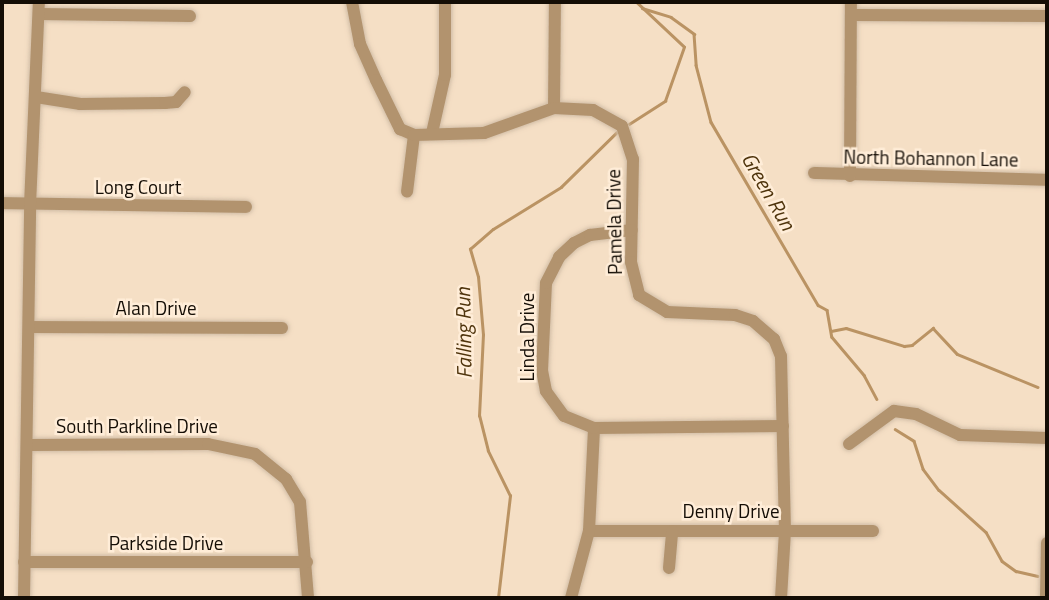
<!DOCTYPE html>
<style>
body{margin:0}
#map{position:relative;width:1049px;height:600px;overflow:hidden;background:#f5dfc5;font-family:"Titillium Web",sans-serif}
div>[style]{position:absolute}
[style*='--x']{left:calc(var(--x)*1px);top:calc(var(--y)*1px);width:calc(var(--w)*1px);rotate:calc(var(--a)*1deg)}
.stream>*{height:2.5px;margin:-1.25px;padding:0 1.25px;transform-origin:1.25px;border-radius:1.25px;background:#ba9363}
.roads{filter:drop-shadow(0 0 2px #d1bda6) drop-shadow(0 0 2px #d1bda6)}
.minor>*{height:12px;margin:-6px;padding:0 6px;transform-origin:6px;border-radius:6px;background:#b2936e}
span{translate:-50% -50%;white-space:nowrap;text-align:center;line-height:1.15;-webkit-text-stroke:5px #ffedd8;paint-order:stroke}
.street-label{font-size:19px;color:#140d05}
.water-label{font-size:21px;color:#4f340c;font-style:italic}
.frame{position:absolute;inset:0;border:4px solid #140d05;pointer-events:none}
</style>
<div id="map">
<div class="stream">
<div style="--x:642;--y:8;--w:30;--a:17"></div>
<div style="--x:671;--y:17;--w:29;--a:36"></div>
<div style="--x:694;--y:34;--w:31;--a:86"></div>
<div style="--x:696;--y:65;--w:59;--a:75.3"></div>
<div style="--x:711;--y:122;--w:212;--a:59.7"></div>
<div style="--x:818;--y:305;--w:10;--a:29"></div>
<div style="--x:827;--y:310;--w:27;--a:80"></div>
<div style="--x:832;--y:337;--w:50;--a:49.9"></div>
<div style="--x:864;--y:375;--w:27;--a:62"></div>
<div style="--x:629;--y:124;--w:43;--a:-32.6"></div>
<div style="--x:665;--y:101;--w:57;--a:-70.6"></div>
<div style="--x:684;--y:47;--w:66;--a:-136.8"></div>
<div style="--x:831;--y:331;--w:15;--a:-11"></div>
<div style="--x:846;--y:328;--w:61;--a:17.2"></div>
<div style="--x:904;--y:346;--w:8;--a:-7"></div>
<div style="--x:912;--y:345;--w:27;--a:-39"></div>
<div style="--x:933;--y:328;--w:35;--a:47"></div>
<div style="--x:957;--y:354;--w:87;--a:22.2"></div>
<div style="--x:895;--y:429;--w:22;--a:32"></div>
<div style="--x:914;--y:441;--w:29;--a:72"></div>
<div style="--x:923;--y:469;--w:26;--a:53"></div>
<div style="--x:939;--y:490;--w:63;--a:41.8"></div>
<div style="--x:986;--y:532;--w:33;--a:61"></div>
<div style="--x:1002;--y:561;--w:17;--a:36"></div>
<div style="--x:1016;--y:571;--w:22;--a:13"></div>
<div style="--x:498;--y:598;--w:103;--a:-83.3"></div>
<div style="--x:510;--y:496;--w:50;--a:-116.1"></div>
<div style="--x:488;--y:451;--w:36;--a:-104"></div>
<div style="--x:479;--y:416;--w:81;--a:-87.2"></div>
<div style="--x:483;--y:335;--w:58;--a:-94.9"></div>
<div style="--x:478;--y:277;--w:29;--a:-106"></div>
<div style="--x:470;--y:249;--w:30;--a:-41"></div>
<div style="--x:493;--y:229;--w:80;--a:-31.7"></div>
<div style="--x:561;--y:187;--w:78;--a:-44.5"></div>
</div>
<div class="roads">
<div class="minor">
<div style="--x:352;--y:2;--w:43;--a:79.2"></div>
<div style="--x:360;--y:44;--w:39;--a:66"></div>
<div style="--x:376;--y:80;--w:55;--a:63.9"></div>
<div style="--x:400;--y:129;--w:15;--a:23"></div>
<div style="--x:414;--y:135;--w:57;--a:97"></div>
<div style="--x:39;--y:14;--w:151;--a:0.8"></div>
<div style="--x:852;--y:15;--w:195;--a:0.3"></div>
<div style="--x:36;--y:97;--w:45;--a:9"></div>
<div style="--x:80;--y:104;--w:85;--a:-0.7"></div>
<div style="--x:165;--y:103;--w:11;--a:-5"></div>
<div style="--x:176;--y:102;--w:13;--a:-48"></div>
<div style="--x:554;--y:108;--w:106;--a:-89.5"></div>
<div style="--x:432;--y:133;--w:59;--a:-77.4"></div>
<div style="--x:445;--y:75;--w:73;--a:-90"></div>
<div style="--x:414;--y:135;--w:70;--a:-1.6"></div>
<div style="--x:484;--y:133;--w:74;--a:-19.7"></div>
<div style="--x:554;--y:108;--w:39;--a:3"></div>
<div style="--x:593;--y:110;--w:33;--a:29"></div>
<div style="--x:622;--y:126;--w:35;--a:72"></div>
<div style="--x:633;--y:159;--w:103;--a:91.1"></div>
<div style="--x:631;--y:262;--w:34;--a:76"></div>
<div style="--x:639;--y:295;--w:33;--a:31"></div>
<div style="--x:667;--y:312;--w:68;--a:2.5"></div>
<div style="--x:735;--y:315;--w:19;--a:18"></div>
<div style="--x:753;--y:321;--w:28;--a:41"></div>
<div style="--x:774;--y:339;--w:18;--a:68"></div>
<div style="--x:781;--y:356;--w:175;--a:88.7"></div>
<div style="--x:785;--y:531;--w:67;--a:93.4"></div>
<div style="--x:814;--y:173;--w:233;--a:1.7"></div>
<div style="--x:850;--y:176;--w:174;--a:-89.7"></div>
<div style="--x:2;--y:203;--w:244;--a:0.9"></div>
<div style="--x:29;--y:327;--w:253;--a:0.2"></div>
<div style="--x:594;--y:428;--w:189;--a:-0.6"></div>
<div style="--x:849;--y:444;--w:56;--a:-36.3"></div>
<div style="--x:894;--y:411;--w:22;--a:8"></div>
<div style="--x:916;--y:414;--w:49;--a:25.5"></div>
<div style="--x:960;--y:435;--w:87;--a:2"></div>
<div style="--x:28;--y:445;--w:180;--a:-0.3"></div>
<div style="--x:208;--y:444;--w:48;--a:12"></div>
<div style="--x:255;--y:454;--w:40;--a:39"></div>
<div style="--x:286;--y:479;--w:27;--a:59"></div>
<div style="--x:300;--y:502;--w:96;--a:85.2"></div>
<div style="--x:589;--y:531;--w:284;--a:0"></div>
<div style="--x:24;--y:562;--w:283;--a:0"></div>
<div style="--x:669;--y:568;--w:37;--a:-85"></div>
<div style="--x:24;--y:598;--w:393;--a:-89.1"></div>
<div style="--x:30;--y:205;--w:203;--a:-87.5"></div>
<div style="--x:571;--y:598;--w:69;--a:-75"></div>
<div style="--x:589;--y:531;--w:103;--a:-87.2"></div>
<div style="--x:594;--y:428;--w:32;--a:-158"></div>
<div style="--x:564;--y:416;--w:31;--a:-126"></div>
<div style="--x:546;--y:391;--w:20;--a:-101"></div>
<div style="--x:542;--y:371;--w:88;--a:-87.4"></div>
<div style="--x:546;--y:283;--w:29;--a:-63"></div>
<div style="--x:559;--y:257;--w:21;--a:-43"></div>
<div style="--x:574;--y:243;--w:18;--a:-27"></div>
<div style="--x:590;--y:235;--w:42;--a:-6.8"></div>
<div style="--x:1046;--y:598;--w:55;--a:-89"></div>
</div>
</div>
<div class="street-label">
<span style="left:931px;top:158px;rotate:1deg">North Bohannon Lane</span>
<span style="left:138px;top:187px">Long Court</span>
<span style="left:614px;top:222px;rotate:-91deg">Pamela Drive</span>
<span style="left:156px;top:308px">Alan Drive</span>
<span style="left:527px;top:337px;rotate:-90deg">Linda Drive</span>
<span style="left:137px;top:426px">South Parkline Drive</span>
<span style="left:731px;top:511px">Denny Drive</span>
<span style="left:166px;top:543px">Parkside Drive</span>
</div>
<div class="water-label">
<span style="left:769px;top:191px;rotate:60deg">Green Run</span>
<span style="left:463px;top:333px;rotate:-91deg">Falling Run</span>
</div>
<div class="frame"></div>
</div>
